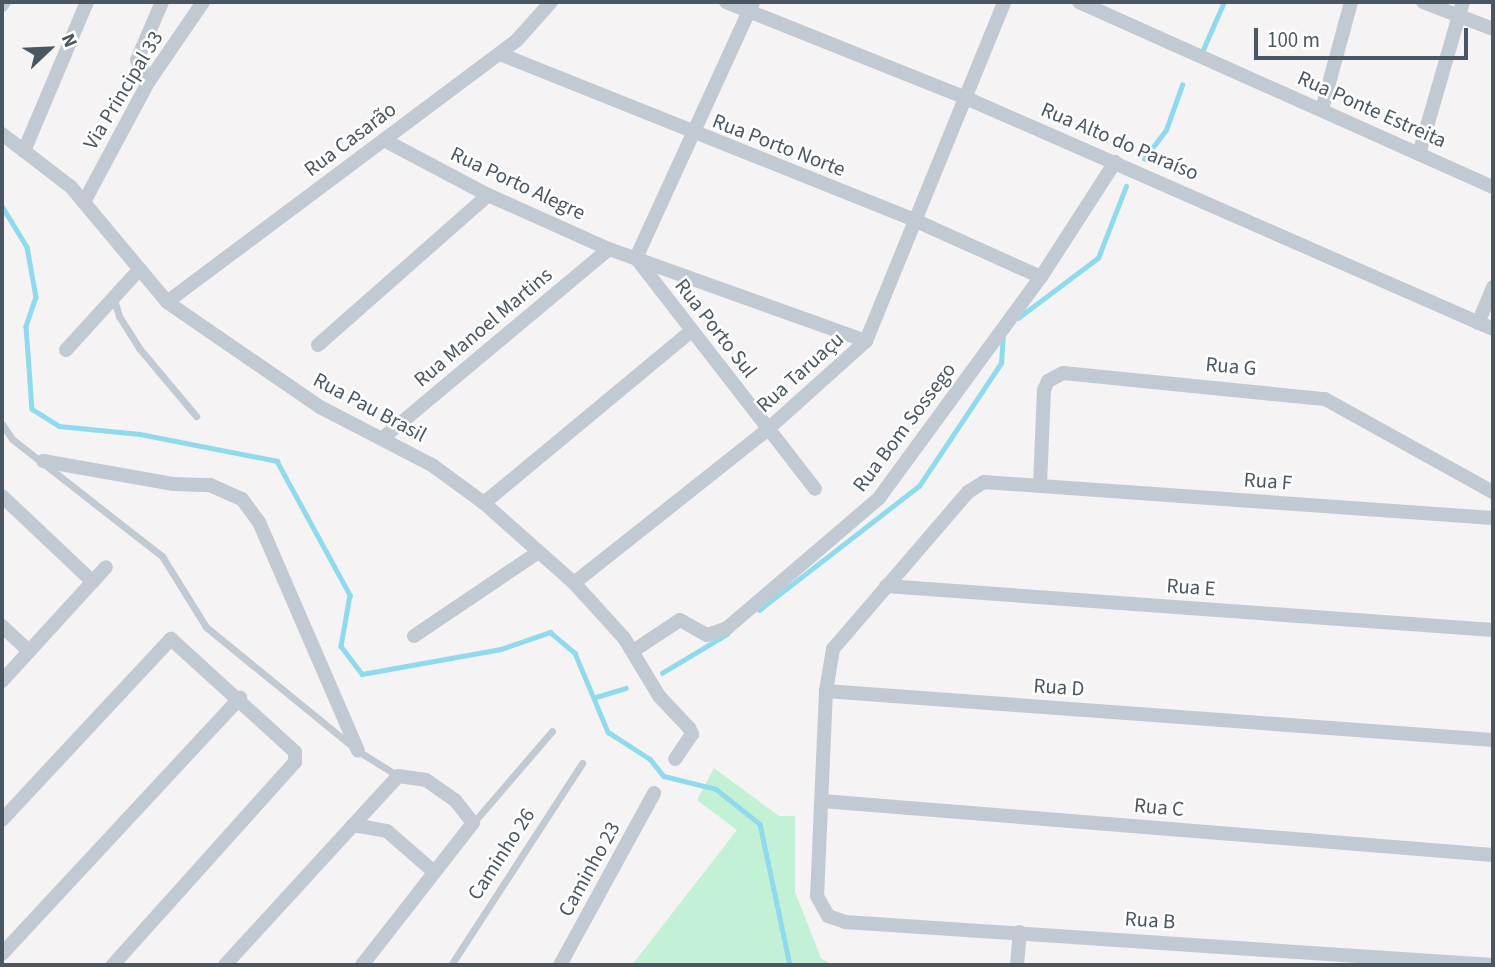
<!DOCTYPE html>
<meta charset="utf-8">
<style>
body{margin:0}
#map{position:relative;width:1495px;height:967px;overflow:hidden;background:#f5f3f3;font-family:"Source Sans 3",sans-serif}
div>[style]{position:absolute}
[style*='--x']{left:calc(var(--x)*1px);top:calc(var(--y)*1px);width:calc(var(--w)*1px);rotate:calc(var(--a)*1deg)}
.green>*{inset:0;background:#c3f1d5}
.stream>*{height:4.5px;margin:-2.25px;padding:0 2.25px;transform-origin:2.25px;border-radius:2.25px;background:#90daee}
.lane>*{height:7px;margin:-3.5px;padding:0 3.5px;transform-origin:3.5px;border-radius:3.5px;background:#c1cad2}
.street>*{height:14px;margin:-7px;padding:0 7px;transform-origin:7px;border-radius:7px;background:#c1cad2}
span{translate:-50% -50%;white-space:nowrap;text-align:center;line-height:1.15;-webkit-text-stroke:5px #fff;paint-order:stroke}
.street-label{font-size:21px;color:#4a5661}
.frame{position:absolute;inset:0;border:4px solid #4a5661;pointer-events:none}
.north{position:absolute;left:14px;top:14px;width:70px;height:70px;-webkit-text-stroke:5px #fff;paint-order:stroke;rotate:67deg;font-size:19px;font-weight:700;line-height:28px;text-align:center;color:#4a5661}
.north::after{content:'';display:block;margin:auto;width:24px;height:32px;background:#4a5661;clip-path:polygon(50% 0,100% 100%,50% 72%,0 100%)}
.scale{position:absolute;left:1254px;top:28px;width:214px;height:32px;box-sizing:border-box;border:4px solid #4a5661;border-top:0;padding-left:9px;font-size:21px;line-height:24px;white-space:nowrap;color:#4a5661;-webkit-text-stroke:5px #fff;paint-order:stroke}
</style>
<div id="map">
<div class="green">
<div style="clip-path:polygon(714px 768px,779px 816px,795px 816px,795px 892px,821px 958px,832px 965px,632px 965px,737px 830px,697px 800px)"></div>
</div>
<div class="stream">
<div style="--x:1202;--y:52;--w:55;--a:-66.3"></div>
<div style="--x:1144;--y:159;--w:36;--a:-53"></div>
<div style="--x:1166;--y:130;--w:48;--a:-70.4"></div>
<div style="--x:2;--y:206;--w:48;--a:58.6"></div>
<div style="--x:27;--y:247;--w:51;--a:79.8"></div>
<div style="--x:36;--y:297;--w:31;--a:109"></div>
<div style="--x:26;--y:326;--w:83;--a:85.9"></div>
<div style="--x:32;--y:409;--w:32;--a:32"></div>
<div style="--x:59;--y:426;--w:81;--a:5.6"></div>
<div style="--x:140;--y:434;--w:140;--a:11.1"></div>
<div style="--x:277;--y:461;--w:153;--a:61.4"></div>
<div style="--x:350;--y:595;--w:52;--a:100"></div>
<div style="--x:341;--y:646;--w:35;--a:53"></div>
<div style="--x:362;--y:674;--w:141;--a:-10.2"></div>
<div style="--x:501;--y:649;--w:52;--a:-19.1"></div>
<div style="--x:550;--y:632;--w:33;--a:40"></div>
<div style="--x:575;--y:653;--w:86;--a:67.3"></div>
<div style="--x:608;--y:732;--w:50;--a:32.7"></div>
<div style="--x:650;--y:759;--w:22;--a:51"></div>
<div style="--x:664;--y:776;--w:54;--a:14"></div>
<div style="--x:716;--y:789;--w:56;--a:38.5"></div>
<div style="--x:760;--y:824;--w:144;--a:78"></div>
<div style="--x:1018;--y:318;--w:100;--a:-36.9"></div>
<div style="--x:1098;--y:258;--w:77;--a:-68.7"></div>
<div style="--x:759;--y:610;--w:202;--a:-37.8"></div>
<div style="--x:919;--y:486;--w:148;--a:-56.3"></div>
<div style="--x:1001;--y:363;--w:26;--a:-86"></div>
<div style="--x:662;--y:673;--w:76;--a:-31"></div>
<div style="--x:596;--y:697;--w:31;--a:-17"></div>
</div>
<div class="lane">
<div style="--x:114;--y:299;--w:18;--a:74"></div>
<div style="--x:119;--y:316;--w:38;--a:58"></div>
<div style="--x:139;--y:348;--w:89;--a:50"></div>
<div style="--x:2;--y:424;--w:18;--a:56"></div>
<div style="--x:12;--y:439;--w:190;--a:38"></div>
<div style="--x:162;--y:556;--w:84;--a:58.2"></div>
<div style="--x:206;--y:627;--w:196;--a:39.2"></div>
<div style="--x:358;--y:751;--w:47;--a:32"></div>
<div style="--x:473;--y:823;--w:121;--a:-49.3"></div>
<div style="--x:451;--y:965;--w:241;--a:-57"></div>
</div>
<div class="street">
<div style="--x:726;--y:2;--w:258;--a:21.8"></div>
<div style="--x:966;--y:98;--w:575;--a:23.67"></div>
<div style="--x:1079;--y:2;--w:453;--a:24.1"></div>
<div style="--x:1423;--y:2;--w:75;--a:21.1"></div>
<div style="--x:2;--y:5;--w:4;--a:-56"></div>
<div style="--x:500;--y:54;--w:446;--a:21.8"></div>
<div style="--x:914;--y:220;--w:139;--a:24.2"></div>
<div style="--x:149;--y:81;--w:24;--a:-120"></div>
<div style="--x:137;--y:60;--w:63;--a:-66.7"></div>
<div style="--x:1322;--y:109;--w:111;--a:-74.8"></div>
<div style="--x:2;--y:134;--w:87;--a:37.5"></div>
<div style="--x:71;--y:187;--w:150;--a:50.1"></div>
<div style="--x:167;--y:302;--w:186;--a:34.5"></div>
<div style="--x:320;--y:407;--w:126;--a:27.4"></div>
<div style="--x:432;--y:465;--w:64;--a:36.2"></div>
<div style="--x:484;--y:503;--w:120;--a:41.6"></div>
<div style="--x:574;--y:583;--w:74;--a:47.7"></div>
<div style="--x:624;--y:638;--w:68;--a:58.9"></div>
<div style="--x:659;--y:696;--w:44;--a:46.8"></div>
<div style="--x:689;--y:728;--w:7;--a:63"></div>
<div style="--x:692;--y:734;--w:30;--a:124"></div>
<div style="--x:384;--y:140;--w:118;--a:27.9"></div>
<div style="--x:488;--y:195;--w:133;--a:24.1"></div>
<div style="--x:609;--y:249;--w:273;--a:19.7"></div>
<div style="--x:24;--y:151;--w:162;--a:-67.1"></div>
<div style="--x:1419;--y:154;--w:158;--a:-73.9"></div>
<div style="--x:84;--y:202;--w:137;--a:-61.8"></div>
<div style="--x:149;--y:81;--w:96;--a:-55.6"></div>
<div style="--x:636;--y:258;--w:292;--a:52.2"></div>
<div style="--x:636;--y:258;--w:281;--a:-65.4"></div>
<div style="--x:167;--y:302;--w:437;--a:-36.8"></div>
<div style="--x:517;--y:40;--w:51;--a:-48.2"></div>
<div style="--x:1478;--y:323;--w:39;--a:-67"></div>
<div style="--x:318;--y:345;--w:227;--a:-41.4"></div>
<div style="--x:66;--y:350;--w:105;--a:-47.7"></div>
<div style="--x:384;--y:437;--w:293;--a:-39.9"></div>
<div style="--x:43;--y:461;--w:133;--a:10"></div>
<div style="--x:174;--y:484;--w:36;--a:2"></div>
<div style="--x:210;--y:485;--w:35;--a:24"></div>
<div style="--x:242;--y:499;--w:29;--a:54"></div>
<div style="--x:259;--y:522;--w:249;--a:66.6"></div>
<div style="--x:1040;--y:485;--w:95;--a:-87.6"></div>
<div style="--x:1044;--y:390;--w:10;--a:-66"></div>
<div style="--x:1048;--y:381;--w:17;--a:-28"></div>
<div style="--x:1063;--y:373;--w:263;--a:5.7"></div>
<div style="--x:1325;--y:399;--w:192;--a:29"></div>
<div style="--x:2;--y:496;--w:125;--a:43.4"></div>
<div style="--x:484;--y:503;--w:268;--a:-39.7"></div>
<div style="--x:574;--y:583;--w:248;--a:-38.4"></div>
<div style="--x:768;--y:429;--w:132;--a:-41.9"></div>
<div style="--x:866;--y:341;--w:366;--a:-67.8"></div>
<div style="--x:886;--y:586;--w:609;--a:4.15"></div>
<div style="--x:2;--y:626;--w:37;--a:43"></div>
<div style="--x:414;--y:636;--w:148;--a:-34"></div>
<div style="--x:633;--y:651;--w:56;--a:-33.4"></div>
<div style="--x:680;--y:620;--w:31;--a:29"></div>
<div style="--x:707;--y:635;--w:21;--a:-19"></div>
<div style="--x:727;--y:628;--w:200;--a:-40.5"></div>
<div style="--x:879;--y:498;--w:274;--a:-53.8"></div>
<div style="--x:1041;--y:277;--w:137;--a:-57.2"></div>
<div style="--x:2;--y:681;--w:154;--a:-47.6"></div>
<div style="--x:826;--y:691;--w:43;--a:-80.5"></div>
<div style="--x:833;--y:649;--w:207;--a:-49.3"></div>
<div style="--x:968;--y:492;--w:19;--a:-32"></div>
<div style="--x:984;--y:482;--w:510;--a:4.05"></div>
<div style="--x:1493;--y:740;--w:669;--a:-175.8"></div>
<div style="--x:826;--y:691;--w:205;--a:92.5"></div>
<div style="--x:817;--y:896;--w:23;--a:61"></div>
<div style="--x:828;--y:916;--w:18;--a:19"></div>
<div style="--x:845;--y:922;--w:649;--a:3.8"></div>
<div style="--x:822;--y:801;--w:673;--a:4.6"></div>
<div style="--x:2;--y:820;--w:248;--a:-47"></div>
<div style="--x:171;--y:639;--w:168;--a:42.3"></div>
<div style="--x:295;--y:752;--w:10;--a:90"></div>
<div style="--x:295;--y:762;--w:273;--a:131.9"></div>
<div style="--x:353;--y:825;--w:35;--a:10"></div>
<div style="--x:387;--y:831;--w:62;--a:41.1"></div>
<div style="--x:2;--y:954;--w:350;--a:-47.1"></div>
<div style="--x:225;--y:965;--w:256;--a:-47.5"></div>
<div style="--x:398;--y:776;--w:28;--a:8"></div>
<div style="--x:426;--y:780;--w:35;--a:35"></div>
<div style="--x:455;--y:800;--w:29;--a:52"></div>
<div style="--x:473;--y:823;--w:180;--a:128"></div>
<div style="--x:560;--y:965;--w:196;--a:-61.3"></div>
<div style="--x:1017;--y:965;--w:33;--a:-85"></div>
</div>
<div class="street-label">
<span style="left:123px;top:90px;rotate:-59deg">Via Principal 33</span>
<span style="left:1372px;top:109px;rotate:24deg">Rua Ponte Estreita</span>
<span style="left:350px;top:139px;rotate:-37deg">Rua Casarão</span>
<span style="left:1120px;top:141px;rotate:23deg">Rua Alto do Paraíso</span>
<span style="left:779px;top:145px;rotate:21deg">Rua Porto Norte</span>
<span style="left:518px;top:183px;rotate:25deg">Rua Porto Alegre</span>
<span style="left:483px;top:327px;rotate:-40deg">Rua Manoel Martins</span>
<span style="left:716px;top:328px;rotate:52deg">Rua Porto Sul</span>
<span style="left:1231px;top:366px;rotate:5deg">Rua G</span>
<span style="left:800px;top:372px;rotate:-42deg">Rua Taruaçu</span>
<span style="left:370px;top:407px;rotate:28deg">Rua Pau Brasil</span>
<span style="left:904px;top:427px;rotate:-53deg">Rua Bom Sossego</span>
<span style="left:1268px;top:481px;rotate:4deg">Rua F</span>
<span style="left:1191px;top:587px;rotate:4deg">Rua E</span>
<span style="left:1059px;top:687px;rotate:4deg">Rua D</span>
<span style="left:1159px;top:807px;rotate:5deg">Rua C</span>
<span style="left:501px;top:854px;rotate:-57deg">Caminho 26</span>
<span style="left:589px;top:869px;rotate:-61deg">Caminho 23</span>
<span style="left:1150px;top:920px;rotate:4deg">Rua B</span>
</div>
<div class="frame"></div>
<div class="north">N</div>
<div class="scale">100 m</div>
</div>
